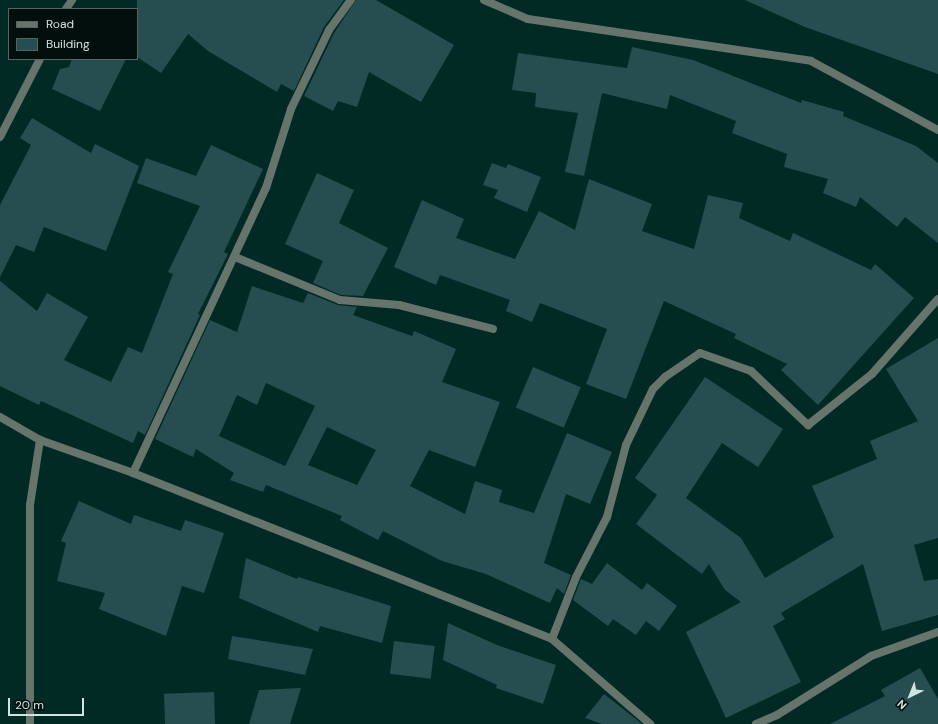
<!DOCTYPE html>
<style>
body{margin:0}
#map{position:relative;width:938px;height:724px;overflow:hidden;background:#022a25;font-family:"DM Sans",sans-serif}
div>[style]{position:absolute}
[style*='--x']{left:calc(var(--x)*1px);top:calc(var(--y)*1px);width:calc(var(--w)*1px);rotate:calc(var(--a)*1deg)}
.building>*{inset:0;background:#264d50;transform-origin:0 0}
.minor>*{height:8px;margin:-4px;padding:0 4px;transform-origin:4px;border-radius:4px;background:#66746c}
span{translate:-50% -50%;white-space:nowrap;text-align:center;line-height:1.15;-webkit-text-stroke:3.5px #020f0d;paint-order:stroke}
.legend{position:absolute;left:8px;top:8px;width:130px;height:52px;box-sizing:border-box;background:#020f0d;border:1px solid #546461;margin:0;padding:5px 7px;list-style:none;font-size:12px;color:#d0e4e0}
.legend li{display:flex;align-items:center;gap:8px;height:20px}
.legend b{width:20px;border:1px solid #546461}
.north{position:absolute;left:890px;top:676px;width:40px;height:40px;-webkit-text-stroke:3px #020f0d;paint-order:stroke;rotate:223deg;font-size:11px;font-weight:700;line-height:16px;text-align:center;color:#d0e4e0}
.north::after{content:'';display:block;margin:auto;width:14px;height:18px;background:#d0e4e0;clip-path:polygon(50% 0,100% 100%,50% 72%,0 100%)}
.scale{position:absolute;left:8px;top:698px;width:76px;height:18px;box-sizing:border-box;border:2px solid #d0e4e0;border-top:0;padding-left:5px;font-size:12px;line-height:14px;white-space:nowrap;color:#d0e4e0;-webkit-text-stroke:3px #020f0d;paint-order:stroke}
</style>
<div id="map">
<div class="building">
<div style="clip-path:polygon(137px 0,344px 0,324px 27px,294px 91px,281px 84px,277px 92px,208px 51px,188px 34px,161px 73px,137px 57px)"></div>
<div style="clip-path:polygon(356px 0,376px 0,454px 45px,421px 102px,369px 72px,357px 107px,338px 101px,333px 111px,304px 96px,334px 33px)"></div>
<div style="clip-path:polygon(745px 0,938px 0,938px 74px,805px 27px)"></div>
<div style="clip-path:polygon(632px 47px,693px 60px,801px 103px,802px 100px,844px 112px,843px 116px,916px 146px,938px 163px,938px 243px,905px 217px,897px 227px,860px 197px,856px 207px,823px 193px,828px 179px,784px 167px,787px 154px,732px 133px,736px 121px,670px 95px,667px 109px,602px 93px,584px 176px,565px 172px,578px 113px,535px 107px,536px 93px,512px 90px,518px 53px,627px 68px)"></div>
<div style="clip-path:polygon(72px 59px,126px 59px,100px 111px,52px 89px,60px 69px,69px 67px)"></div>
<div style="clip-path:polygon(32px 118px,91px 153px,95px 144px,139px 166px,106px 251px,44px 227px,34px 252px,16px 245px,0 277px,0 205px,31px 145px,20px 138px)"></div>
<div style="clip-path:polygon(211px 145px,263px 169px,224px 252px,228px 254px,198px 314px,200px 315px,145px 435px,138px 431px,133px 443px,41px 401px,39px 405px,0 386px,0 281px,37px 311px,47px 293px,88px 317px,64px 360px,111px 382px,128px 347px,142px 353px,173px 274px,168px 272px,200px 206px,137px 183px,146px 158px,196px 176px)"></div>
<div style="clip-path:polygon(492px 163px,506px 168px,508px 164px,541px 177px,527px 212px,494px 198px,498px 190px,483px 185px)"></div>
<div style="clip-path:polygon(317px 173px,354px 190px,339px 223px,388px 248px,363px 296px,341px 295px,313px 283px,323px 261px,285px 244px)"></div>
<div style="clip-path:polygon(589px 179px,652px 204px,642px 231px,694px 249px,708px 195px,743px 203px,739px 218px,790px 241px,793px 233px,871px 270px,875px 264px,914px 298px,818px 405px,781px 370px,787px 364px,734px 338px,736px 334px,664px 301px,626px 399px,586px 384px,607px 329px,540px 303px,532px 322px,506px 311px,510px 300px,440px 275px,436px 285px,394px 267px,422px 200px,464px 219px,456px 238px,515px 259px,539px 211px,575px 230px)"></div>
<div style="clip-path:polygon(evenodd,252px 286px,303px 303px,308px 293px,338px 305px,357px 307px,353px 315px,412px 336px,414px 331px,456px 349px,442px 382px,500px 402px,475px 467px,429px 450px,410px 486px,465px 514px,475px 481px,502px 490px,499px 502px,534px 513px,567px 433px,612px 452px,590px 504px,566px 494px,544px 563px,571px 575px,564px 594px,557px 588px,550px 603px,486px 574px,442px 561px,383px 531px,378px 540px,340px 520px,342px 516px,266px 485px,263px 492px,230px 480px,234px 473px,196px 449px,193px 457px,155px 439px,210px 320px,237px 332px,252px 286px,266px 383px,315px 406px,285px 466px,219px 436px,237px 395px,257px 405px,266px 383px,252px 286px,327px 427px,376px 450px,357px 485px,308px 465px,327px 427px)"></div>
<div style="clip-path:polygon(938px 338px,938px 538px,914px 545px,924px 581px,938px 579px,938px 615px,882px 631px,863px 564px,781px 613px,785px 619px,773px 626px,801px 682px,726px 718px,686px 632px,741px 602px,725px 590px,709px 564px,702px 574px,636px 524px,657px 495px,635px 478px,705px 377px,783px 429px,758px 467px,722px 443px,686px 498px,741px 538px,765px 578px,834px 537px,812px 486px,877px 459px,870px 441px,918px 421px,886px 369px)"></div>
<div style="left:533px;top:367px;width:52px;height:44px;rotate:23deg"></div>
<div style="clip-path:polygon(79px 501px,131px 524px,134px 515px,181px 531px,185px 520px,224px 533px,204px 593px,182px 586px,166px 636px,99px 609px,105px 593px,57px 581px,66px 543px,61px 541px)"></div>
<div style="clip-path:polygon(246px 558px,297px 579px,298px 577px,391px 606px,382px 643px,320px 626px,318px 632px,239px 598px)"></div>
<div style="clip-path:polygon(607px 563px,642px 590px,647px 583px,677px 606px,659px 631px,646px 621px,636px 635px,613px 619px,608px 626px,573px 600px,581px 579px,592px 584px)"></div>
<div style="clip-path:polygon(448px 623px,497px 645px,556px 665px,543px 704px,496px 688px,497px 685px,443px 660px)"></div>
<div style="clip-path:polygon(232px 636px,313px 649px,305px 675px,228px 659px)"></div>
<div style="left:394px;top:641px;width:41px;height:33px;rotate:7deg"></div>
<div style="clip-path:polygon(920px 668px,938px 699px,938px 724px,830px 724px,885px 696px,881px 690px)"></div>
<div style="clip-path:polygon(301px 688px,290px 724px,249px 724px,259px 690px)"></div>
<div style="left:214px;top:692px;width:32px;height:50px;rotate:88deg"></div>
<div style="clip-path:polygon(604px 694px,636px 719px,642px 724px,602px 724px,585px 718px)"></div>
</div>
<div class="minor">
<div style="--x:484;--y:0;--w:48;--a:23.4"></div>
<div style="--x:528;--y:19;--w:286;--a:8.4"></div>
<div style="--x:811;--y:61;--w:145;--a:28.5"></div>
<div style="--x:66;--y:9;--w:11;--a:-56"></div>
<div style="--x:0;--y:137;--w:88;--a:-62.9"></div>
<div style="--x:235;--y:257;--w:113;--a:22.3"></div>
<div style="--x:340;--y:300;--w:59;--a:4.8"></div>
<div style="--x:399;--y:305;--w:97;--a:14.3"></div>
<div style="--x:0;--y:417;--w:46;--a:29.9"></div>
<div style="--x:40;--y:440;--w:99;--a:19.5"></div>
<div style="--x:133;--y:473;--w:451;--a:21.6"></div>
<div style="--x:552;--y:639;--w:130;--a:40.9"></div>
<div style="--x:133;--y:473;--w:315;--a:-65"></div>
<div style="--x:266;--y:188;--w:83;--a:-72.4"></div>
<div style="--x:291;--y:109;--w:88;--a:-64.3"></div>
<div style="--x:329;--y:30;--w:37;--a:-54"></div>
<div style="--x:552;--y:639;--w:66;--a:-68.8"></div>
<div style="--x:576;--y:577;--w:68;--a:-62.7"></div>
<div style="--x:607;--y:517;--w:74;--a:-75.2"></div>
<div style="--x:626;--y:445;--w:62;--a:-64.3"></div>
<div style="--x:653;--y:389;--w:17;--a:-45"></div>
<div style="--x:665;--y:377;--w:42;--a:-34.4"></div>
<div style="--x:700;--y:353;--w:54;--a:19.4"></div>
<div style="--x:751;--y:371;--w:79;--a:43.5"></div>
<div style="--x:808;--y:425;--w:82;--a:-38.6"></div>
<div style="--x:872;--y:374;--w:100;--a:-48.7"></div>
<div style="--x:30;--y:724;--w:219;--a:-90"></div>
<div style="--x:30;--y:505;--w:66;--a:-81.3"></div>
<div style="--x:756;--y:724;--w:23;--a:-23"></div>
<div style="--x:777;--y:715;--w:111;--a:-32.1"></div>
<div style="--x:871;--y:656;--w:71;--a:-19.7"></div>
</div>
<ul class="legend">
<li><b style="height:5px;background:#66746c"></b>Road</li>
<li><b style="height:11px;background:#264d50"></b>Building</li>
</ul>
<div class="north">N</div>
<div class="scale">20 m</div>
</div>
